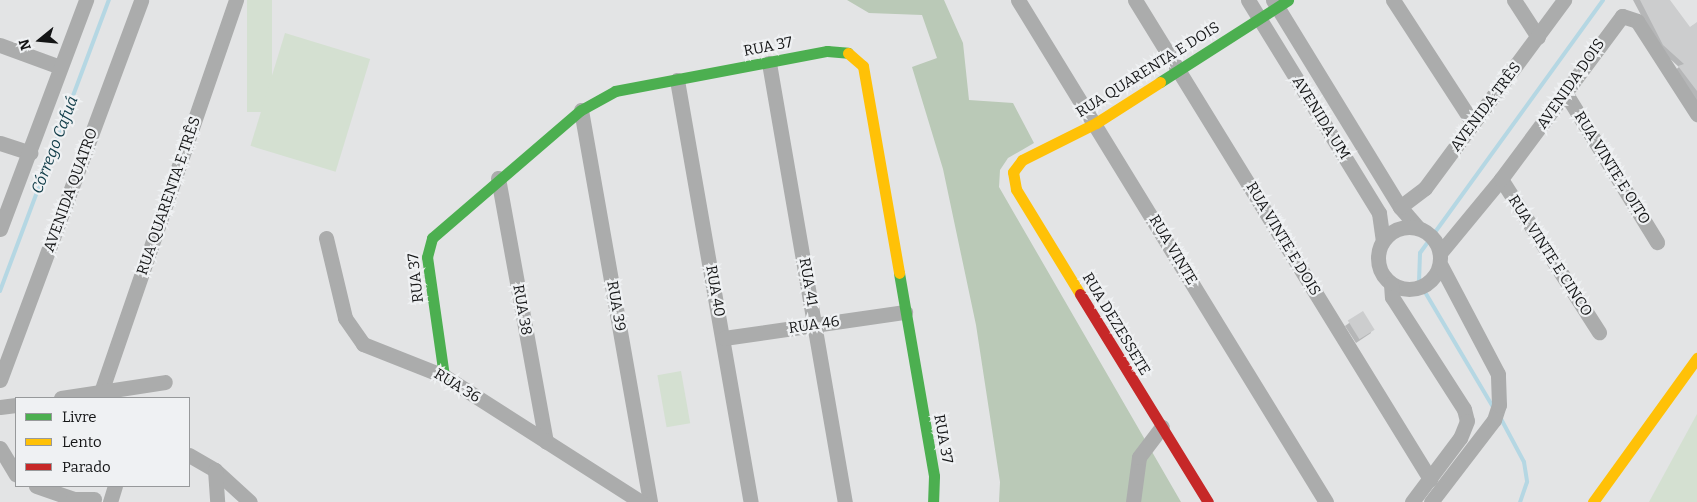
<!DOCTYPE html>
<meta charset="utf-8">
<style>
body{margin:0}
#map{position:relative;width:1697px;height:502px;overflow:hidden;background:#e3e4e5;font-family:Bitter,serif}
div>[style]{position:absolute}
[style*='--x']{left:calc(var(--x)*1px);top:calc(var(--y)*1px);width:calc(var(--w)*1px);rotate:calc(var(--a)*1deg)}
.green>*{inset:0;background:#d4e0d1;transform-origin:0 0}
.forest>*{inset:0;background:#bac9b7}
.shadow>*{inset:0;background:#0003}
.stream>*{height:4px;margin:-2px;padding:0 2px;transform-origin:2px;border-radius:2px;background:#b5d7e3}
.building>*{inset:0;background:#cccdce;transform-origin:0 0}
.street>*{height:15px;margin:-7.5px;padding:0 7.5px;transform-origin:7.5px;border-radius:7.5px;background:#abacac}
.street>.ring{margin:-7.5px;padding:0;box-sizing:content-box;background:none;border:15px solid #abacac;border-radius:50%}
.fast>*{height:11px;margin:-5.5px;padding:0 5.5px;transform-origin:5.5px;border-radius:5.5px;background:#4caf50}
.slow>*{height:11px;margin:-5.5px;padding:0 5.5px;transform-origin:5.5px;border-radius:5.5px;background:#ffc107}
.jam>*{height:11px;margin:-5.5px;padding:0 5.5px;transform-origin:5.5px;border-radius:5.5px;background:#c62828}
span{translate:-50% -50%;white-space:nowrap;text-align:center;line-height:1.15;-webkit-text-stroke:4.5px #eff1f3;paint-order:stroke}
.street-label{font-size:15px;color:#141516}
.water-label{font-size:16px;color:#0d3a46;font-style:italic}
.legend{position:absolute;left:15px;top:397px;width:175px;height:90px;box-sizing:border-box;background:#eff1f3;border:1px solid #97999b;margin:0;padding:6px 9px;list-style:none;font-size:15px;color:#141516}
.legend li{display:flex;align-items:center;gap:10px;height:25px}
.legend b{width:25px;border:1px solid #97999b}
.north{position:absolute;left:15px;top:15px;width:50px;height:50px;-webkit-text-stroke:4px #eff1f3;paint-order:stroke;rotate:253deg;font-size:14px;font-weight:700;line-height:20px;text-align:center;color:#141516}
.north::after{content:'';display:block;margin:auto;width:18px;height:22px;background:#141516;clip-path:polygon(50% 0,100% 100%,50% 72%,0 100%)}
</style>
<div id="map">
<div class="green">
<div style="left:247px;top:0;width:25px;height:112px"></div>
<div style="left:285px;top:33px;width:89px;height:118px;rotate:17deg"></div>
<div style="left:681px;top:371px;width:53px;height:24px;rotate:80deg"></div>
<div style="clip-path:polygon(1697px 414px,1697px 502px,1649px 502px)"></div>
</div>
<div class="forest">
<div style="clip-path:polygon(847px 0,944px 0,963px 43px,969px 100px,1013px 103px,1034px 143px,1008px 158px,1000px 170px,999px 187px,1181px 502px,999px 502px,1000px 482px,976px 325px,943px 169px,912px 67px,937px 58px,922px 15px,869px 13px)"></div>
</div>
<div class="shadow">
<div style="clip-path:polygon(1633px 0,1668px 0,1689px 28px,1697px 23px,1697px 105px,1674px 71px,1679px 67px,1659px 49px)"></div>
<div style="clip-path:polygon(1363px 313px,1371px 333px,1356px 343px,1345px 326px)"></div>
</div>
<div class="stream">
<div style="--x:0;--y:291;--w:311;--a:-69.5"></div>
<div style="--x:1493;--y:407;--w:145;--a:-120.6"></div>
<div style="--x:1419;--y:282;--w:29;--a:-88"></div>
<div style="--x:1420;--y:253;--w:312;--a:-54.1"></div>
<div style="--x:1500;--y:417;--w:51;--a:61.9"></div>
<div style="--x:1524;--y:462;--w:20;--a:81"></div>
<div style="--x:1527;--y:482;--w:21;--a:109"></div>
</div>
<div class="building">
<div style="clip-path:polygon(1640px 0,1670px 0,1690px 27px,1697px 22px,1697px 91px,1678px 66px,1684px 64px,1663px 45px)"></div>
<div style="left:1363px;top:311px;width:22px;height:18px;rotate:58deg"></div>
</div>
<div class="street">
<div style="--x:1018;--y:0;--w:589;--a:58.47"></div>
<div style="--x:1135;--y:0;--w:563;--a:58.37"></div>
<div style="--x:1248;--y:0;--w:250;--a:58.4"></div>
<div style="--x:1379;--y:213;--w:27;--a:82"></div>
<div style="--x:1273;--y:0;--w:243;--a:58.5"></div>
<div style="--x:1400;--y:207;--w:28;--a:49"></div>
<div style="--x:1393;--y:0;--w:147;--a:57"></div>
<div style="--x:1514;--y:0;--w:44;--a:57"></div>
<div style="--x:0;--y:45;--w:64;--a:20.1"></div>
<div style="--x:769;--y:63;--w:446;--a:80.2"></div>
<div style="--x:677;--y:80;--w:428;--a:80.1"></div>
<div style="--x:1566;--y:94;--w:174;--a:58.4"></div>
<div style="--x:581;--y:110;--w:398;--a:80"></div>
<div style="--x:0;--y:143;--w:32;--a:18"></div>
<div style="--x:498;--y:178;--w:268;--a:79.7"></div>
<div style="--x:1501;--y:179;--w:182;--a:57.4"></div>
<div style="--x:1400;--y:207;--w:31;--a:-37"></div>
<div style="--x:1425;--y:188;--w:234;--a:-53.5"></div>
<div class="ring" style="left:1378px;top:227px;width:47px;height:47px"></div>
<div style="--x:0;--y:229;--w:245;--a:-69.4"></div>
<div style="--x:326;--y:238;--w:82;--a:76.6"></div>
<div style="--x:345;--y:318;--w:32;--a:55"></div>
<div style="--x:363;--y:344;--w:87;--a:21.6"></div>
<div style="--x:444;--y:376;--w:234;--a:32.6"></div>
<div style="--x:1440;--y:253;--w:96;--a:-50.5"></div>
<div style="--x:1501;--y:179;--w:203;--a:-53.4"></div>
<div style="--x:1622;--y:16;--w:16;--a:18"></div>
<div style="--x:1637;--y:21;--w:111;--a:57.2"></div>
<div style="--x:1391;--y:284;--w:13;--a:86"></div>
<div style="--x:1392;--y:297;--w:133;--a:57.3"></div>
<div style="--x:1464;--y:409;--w:12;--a:76"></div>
<div style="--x:1467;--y:421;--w:18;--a:112"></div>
<div style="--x:1460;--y:438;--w:80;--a:126.9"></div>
<div style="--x:724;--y:338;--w:183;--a:-8.2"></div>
<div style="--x:0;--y:380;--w:405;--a:-69.6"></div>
<div style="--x:101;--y:392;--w:415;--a:-71"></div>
<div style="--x:61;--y:398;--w:105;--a:-8.7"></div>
<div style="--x:0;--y:407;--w:16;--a:-7"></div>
<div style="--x:0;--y:448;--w:31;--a:59"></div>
<div style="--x:189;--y:455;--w:30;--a:30"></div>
<div style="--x:215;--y:470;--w:47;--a:42.4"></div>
<div style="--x:215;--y:470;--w:32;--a:86"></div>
<div style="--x:36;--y:486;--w:39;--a:19"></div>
<div style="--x:73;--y:499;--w:21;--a:0"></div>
<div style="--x:110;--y:502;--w:17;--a:-73"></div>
<div style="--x:1133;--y:502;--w:45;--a:-82.4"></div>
<div style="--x:1139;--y:457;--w:38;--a:-53"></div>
<div style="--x:1431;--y:502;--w:103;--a:-52.5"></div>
<div style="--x:1494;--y:420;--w:16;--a:-72"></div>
<div style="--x:1499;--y:405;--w:31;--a:-92"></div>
<div style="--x:1498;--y:374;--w:122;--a:-117.8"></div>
</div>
<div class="fast">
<div style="--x:1160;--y:82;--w:152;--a:-32.6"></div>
<div style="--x:899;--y:273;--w:206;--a:80.2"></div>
<div style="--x:934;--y:476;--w:26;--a:92"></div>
<div style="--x:444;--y:376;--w:120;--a:-98.1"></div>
<div style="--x:427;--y:257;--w:20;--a:-75"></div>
<div style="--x:432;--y:238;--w:196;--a:-40.7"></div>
<div style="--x:581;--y:110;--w:39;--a:-29"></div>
<div style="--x:615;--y:91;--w:216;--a:-10.7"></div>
<div style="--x:827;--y:51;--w:21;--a:5"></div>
</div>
<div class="slow">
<div style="--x:848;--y:53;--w:20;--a:41"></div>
<div style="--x:863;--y:66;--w:210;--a:80.1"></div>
<div style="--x:1080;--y:294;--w:123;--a:-121.4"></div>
<div style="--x:1016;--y:189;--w:17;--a:-100"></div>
<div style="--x:1013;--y:172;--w:15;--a:-53"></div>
<div style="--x:1022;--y:160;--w:83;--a:-26.6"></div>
<div style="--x:1096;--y:123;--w:76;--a:-32.6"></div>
<div style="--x:1593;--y:502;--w:178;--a:-54.2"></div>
</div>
<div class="jam">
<div style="--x:1080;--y:294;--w:244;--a:58.4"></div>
</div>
<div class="street-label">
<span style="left:768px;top:47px;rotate:-11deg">RUA 37</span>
<span style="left:1148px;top:70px;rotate:-32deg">RUA QUARENTA E DOIS</span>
<span style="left:1571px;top:84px;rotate:-55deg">AVENIDA DOIS</span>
<span style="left:1486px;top:107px;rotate:-53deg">AVENIDA TRÊS</span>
<span style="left:1321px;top:118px;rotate:58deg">AVENIDA UM</span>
<span style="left:1612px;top:168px;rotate:58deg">RUA VINTE E OITO</span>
<span style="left:71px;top:190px;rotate:-70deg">AVENIDA QUATRO</span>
<span style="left:169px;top:196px;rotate:-71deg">RUA QUARENTA E TRÊS</span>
<span style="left:1283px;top:239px;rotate:59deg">RUA VINTE E DOIS</span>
<span style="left:1173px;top:250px;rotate:59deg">RUA VINTE</span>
<span style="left:1550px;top:256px;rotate:57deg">RUA VINTE E CINCO</span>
<span style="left:416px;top:278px;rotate:-96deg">RUA 37</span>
<span style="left:808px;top:282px;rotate:80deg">RUA 41</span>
<span style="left:715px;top:291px;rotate:80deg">RUA 40</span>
<span style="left:616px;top:306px;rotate:80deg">RUA 39</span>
<span style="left:522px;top:310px;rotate:80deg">RUA 38</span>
<span style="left:1116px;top:324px;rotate:59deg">RUA DEZESSETE</span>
<span style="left:814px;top:325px;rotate:-8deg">RUA 46</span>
<span style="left:457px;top:386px;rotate:31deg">RUA 36</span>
<span style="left:943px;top:439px;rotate:80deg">RUA 37</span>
</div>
<div class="water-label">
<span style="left:55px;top:145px;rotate:-69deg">Córrego Cafuá</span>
</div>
<ul class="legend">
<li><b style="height:6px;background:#4caf50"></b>Livre</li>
<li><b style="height:6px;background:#ffc107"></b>Lento</li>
<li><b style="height:6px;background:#c62828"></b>Parado</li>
</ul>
<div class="north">N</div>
</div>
